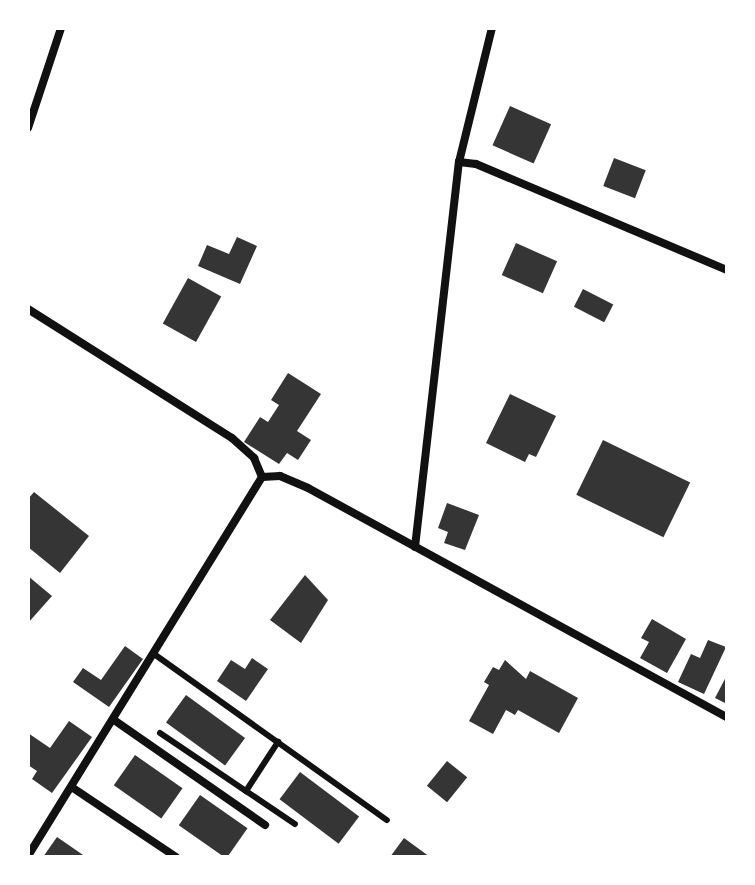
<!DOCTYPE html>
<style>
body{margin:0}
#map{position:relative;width:755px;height:885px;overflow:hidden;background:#fff;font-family:"Space Grotesk",sans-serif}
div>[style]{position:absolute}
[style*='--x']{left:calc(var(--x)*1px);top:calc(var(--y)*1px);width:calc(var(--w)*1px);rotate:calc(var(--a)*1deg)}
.building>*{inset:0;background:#353535;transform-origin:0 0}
.service>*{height:6px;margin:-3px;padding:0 3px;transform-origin:3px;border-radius:3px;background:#111}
.minor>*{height:8px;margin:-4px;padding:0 4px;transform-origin:4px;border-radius:4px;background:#111}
span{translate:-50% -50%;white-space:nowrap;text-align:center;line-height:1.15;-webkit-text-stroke:8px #fff;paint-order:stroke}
.frame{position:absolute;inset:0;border:30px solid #fff;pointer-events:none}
</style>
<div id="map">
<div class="building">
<div style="left:510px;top:106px;width:45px;height:43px;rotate:24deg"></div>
<div style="left:614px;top:158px;width:34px;height:30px;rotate:21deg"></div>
<div style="clip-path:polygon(237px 237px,257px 246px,240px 284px,198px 266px,207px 245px,229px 254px)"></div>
<div style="left:516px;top:243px;width:45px;height:35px;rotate:24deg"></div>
<div style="left:188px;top:278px;width:38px;height:52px;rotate:29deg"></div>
<div style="left:583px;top:289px;width:34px;height:20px;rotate:27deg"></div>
<div style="clip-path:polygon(288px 373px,321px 394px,297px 431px,311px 440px,298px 460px,287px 453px,279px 464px,244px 442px,260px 417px,268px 422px,279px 405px,271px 400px)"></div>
<div style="clip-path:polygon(510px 394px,556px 416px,536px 457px,529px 454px,525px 462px,486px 443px)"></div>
<div style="left:603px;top:440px;width:97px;height:61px;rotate:26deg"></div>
<div style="clip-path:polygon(34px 492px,89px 536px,60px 573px,28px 547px,28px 499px)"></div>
<div style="clip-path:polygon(447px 503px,479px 515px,465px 550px,444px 543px,448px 532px,438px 528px)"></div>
<div style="clip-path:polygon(305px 575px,328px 600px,301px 643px,270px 620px)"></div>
<div style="clip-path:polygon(28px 576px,52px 596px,28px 623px)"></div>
<div style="clip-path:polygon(652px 619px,686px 639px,667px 673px,640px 658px,649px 642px,641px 638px)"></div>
<div style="clip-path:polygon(708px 640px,726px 647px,704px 694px,678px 682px,691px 654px,700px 658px)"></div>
<div style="clip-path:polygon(125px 646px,143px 659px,109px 707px,73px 682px,83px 668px,101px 680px)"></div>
<div style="clip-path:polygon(252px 658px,268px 669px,246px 701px,217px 681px,231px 660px,245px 669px)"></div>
<div style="clip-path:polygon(505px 660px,526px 679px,530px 671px,578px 698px,559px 733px,518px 710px,515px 715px,506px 710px,493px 734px,469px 721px,489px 685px,484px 682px,493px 667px,499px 670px)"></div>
<div style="clip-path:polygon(727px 675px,727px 704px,715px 698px)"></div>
<div style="left:186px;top:695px;width:73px;height:34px;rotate:36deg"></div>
<div style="clip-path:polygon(69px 721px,92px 737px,52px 793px,32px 779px,37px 771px,28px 765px,28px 733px,50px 748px)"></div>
<div style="left:135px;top:755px;width:58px;height:37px;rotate:35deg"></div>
<div style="left:447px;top:761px;width:26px;height:32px;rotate:39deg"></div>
<div style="left:300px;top:772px;width:74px;height:34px;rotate:37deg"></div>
<div style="left:200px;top:795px;width:58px;height:37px;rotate:35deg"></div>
<div style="clip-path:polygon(57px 837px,86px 857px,43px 857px)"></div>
<div style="clip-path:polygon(404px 838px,430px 857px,390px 857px)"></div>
</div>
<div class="service">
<div style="--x:154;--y:654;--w:286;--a:35.5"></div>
<div style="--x:160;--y:733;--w:104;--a:34"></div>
<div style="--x:246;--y:791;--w:59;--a:-56.9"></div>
<div style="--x:246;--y:791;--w:59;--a:34"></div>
</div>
<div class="minor">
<div style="--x:28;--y:128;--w:105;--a:-71.7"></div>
<div style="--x:459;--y:162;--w:17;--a:7"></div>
<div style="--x:476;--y:164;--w:272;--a:22.9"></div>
<div style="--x:28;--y:309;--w:241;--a:32.3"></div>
<div style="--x:232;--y:438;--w:30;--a:42"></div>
<div style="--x:254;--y:458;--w:21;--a:67"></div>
<div style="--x:262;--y:477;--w:445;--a:121.7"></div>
<div style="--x:262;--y:477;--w:18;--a:-3"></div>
<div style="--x:280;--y:476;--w:30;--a:23"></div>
<div style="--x:308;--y:488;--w:477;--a:28.7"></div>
<div style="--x:415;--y:547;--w:388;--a:-83.5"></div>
<div style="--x:459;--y:162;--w:138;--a:-76.2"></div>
<div style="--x:114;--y:720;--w:184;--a:34.8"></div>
<div style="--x:73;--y:788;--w:124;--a:33.8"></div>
</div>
<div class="frame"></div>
</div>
